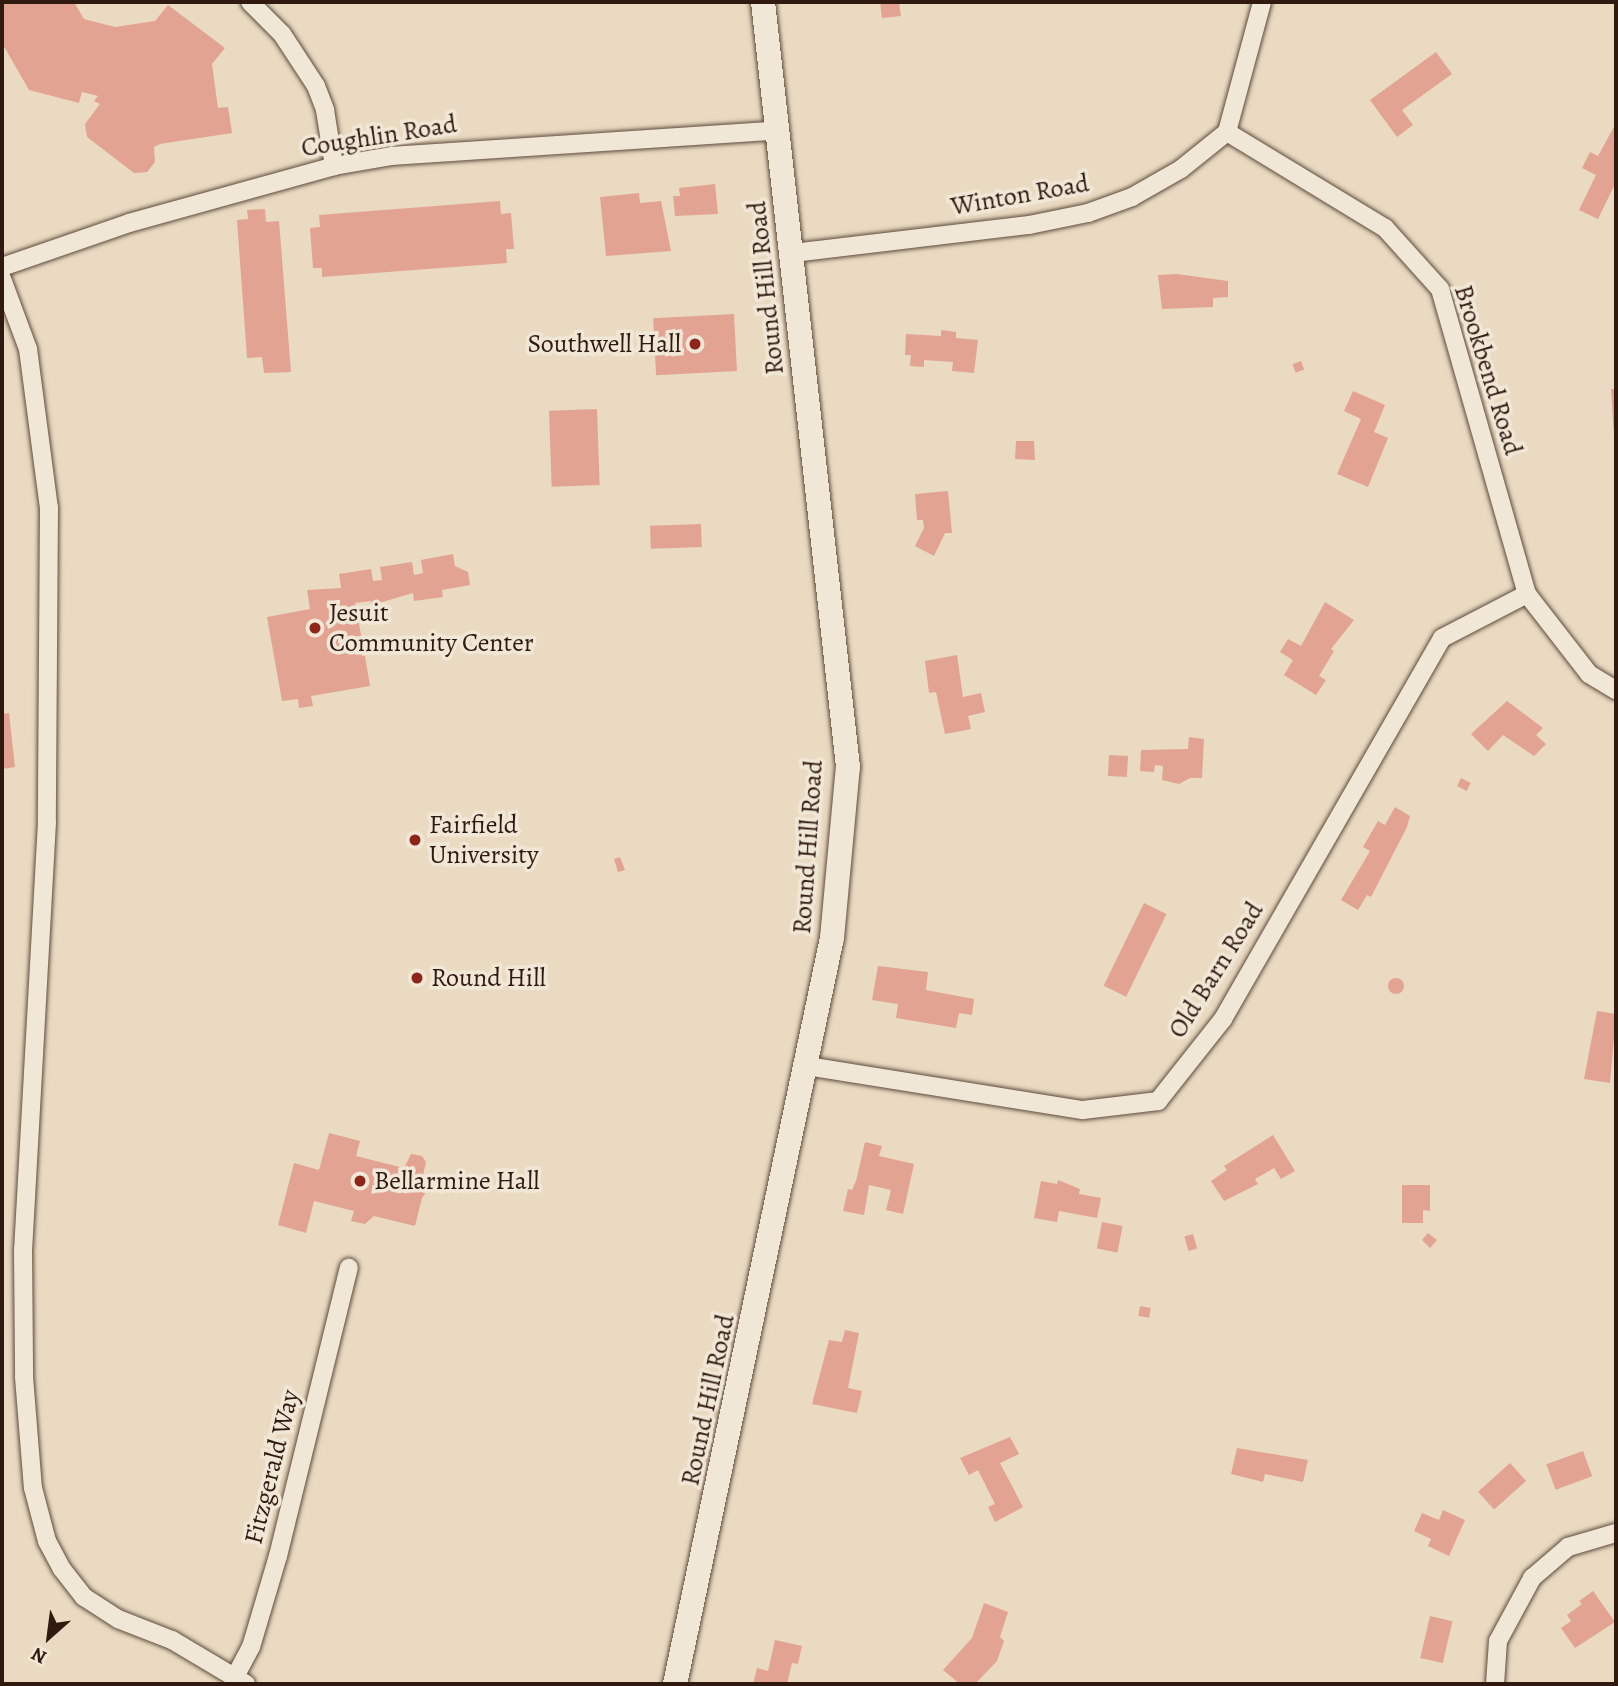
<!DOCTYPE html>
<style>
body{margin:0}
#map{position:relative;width:1618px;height:1686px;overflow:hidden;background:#e9dac1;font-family:Alegreya,serif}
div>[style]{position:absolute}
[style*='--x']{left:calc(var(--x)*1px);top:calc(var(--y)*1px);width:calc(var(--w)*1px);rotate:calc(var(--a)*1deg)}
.building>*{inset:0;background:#e3a393;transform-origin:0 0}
.round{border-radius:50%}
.roads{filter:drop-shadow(0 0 2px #5e4a3c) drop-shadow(0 0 2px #5e4a3c)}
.street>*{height:18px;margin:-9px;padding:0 9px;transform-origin:9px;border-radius:9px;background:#f1e7d7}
.secondary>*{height:24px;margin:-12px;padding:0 12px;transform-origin:12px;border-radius:12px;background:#f1e7d7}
.dots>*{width:19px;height:19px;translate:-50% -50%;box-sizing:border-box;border:4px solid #f1e7d7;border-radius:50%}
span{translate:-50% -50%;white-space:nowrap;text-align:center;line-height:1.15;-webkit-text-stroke:7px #f1e7d7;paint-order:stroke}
.street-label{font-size:26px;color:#301a10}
.poi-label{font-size:26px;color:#301a10}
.right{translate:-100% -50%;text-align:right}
.left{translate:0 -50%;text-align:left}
.frame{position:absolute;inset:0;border:4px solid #301a10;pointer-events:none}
.north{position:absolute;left:14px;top:1602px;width:70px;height:70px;-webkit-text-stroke:5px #f1e7d7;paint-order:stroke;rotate:208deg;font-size:19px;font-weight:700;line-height:28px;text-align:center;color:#301a10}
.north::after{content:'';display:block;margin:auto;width:24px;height:32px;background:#301a10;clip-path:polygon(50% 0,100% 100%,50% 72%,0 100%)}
</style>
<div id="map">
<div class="building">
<div style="clip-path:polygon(2px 2px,74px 2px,84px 19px,115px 27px,155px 21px,168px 5px,225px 48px,212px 64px,218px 108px,228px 107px,232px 133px,160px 144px,154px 147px,155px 162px,147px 172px,134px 173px,87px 137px,85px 124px,100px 104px,94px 101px,98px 96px,82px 92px,79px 103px,29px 90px,2px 43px)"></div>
<div style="clip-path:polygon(880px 2px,899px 2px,901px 16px,882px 18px)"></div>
<div style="clip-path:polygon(1436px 52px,1452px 74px,1402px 110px,1413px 125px,1397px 137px,1370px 100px)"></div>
<div style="clip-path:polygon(1616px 123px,1616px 182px,1598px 219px,1579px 210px,1596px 175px,1582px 168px,1590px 152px,1598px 156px)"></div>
<div style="clip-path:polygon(715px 184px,718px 214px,675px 216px,673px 196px,680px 196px,679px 188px)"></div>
<div style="clip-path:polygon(639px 193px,640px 203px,661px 201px,671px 251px,606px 256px,600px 197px)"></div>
<div style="clip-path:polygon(500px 201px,501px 214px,511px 213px,514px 249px,506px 249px,507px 263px,322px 277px,322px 268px,313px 268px,310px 228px,320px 227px,319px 215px)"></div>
<div style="clip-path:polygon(265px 209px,266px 222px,279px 221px,291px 372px,264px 373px,262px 357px,247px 358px,237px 220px,248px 219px,247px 210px)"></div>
<div style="clip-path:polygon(1177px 274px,1228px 281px,1228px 297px,1213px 298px,1213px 307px,1162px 309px,1158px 275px)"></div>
<div style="left:734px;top:314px;width:57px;height:81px;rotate:87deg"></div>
<div style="clip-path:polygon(941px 330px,956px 332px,956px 338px,978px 340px,974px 373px,952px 371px,953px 362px,924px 360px,924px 367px,910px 366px,911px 355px,905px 355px,906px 334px,941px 336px)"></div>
<div style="left:1301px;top:361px;width:9px;height:9px;rotate:69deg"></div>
<div style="clip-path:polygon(1611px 389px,1616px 389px,1616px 437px,1614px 437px)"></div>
<div style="clip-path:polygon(1353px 391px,1385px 405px,1374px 432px,1388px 438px,1368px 487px,1337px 474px,1361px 419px,1344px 411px)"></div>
<div style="left:597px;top:409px;width:76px;height:48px;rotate:88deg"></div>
<div style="clip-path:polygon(1016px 441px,1034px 441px,1035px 460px,1015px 459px)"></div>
<div style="clip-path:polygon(948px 491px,952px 533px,945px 533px,934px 556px,915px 546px,924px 528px,923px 520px,917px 520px,915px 494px)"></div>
<div style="left:701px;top:524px;width:23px;height:51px;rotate:88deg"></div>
<div style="clip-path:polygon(453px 554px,455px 566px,468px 572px,470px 585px,442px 590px,443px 597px,414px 601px,413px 593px,372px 605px,371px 601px,355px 603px,363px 645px,389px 640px,390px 646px,364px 650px,370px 686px,311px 696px,313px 706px,299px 708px,298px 699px,282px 701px,267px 617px,310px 609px,307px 590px,341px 588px,339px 574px,371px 569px,373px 581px,382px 580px,380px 567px,412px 562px,414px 575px,423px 573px,421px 560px)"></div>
<div style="clip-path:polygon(1325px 602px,1354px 620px,1331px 649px,1334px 651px,1319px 676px,1326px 680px,1316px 695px,1284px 675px,1293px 660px,1280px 652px,1288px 639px,1301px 646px)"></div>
<div style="clip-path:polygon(957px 655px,963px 697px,981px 693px,985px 712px,968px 716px,971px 729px,945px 734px,936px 692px,929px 693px,925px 661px)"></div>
<div style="clip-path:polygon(1507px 701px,1543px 728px,1536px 735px,1546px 744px,1534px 756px,1503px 735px,1488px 751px,1471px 734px)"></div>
<div style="clip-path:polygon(9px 713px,15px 767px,2px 769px,2px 714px)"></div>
<div style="clip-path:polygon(1189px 737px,1204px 739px,1202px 778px,1190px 778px,1179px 784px,1162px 780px,1163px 766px,1155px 765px,1154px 772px,1140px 771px,1141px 750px,1188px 749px)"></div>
<div style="left:1109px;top:755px;width:19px;height:21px;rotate:3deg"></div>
<div style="left:1461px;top:778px;width:11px;height:9px;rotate:27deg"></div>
<div style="clip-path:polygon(1395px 807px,1410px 816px,1407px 827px,1371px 897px,1367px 895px,1358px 910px,1341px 900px,1370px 851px,1363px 847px,1378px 821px,1385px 825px)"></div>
<div style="clip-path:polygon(620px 857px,625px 870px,618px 872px,614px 859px)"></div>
<div style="left:1144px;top:903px;width:25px;height:92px;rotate:26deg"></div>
<div style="clip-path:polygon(878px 966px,928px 972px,926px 990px,974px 999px,972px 1015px,959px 1013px,956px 1028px,896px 1018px,898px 1004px,872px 1000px)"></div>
<div class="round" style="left:1388px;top:978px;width:16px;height:16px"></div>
<div style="clip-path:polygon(1597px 1011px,1616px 1014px,1610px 1083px,1584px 1079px)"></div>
<div style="clip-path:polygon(329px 1133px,360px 1141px,356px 1156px,404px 1168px,411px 1154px,422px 1156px,426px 1162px,423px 1175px,431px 1185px,422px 1198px,415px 1226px,374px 1216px,365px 1224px,351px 1221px,354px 1211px,314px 1201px,306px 1233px,278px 1225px,294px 1163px,319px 1170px)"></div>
<div style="clip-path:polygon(1273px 1135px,1295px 1171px,1281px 1179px,1274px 1168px,1255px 1179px,1258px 1184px,1224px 1201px,1211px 1181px,1227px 1170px,1224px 1166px)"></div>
<div style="clip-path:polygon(865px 1142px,882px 1146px,879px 1156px,914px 1164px,903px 1214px,886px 1210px,891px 1190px,869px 1185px,864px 1215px,843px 1211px,848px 1189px,852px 1190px,856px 1181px)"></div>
<div style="clip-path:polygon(1058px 1180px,1080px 1189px,1079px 1194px,1101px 1198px,1097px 1218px,1059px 1211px,1057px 1222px,1034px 1218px,1041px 1181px,1057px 1184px)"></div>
<div style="clip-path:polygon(1402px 1185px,1430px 1185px,1430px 1211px,1423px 1210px,1423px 1223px,1402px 1223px)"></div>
<div style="left:1102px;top:1222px;width:21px;height:27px;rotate:11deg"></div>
<div style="clip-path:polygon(1428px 1233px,1437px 1240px,1430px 1248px,1422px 1240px)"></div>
<div style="left:1193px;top:1234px;width:15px;height:9px;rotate:74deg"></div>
<div style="left:1140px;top:1306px;width:11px;height:10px;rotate:10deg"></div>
<div style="clip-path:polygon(845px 1330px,859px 1333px,848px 1388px,862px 1391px,857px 1413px,812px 1404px,829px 1340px,842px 1342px)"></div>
<div style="clip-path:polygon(1010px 1437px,1019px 1454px,1000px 1463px,1023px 1507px,995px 1522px,988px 1507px,995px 1504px,978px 1470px,969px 1475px,960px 1458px)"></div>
<div style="clip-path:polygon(1237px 1448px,1308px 1460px,1303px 1482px,1265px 1474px,1263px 1482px,1231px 1474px)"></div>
<div style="left:1583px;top:1451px;width:27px;height:39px;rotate:70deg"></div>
<div style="left:1510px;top:1463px;width:24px;height:43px;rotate:48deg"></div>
<div style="clip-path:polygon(1443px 1510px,1465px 1520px,1449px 1556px,1428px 1546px,1431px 1539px,1414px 1531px,1422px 1513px,1439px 1520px)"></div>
<div style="clip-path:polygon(1593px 1591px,1615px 1622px,1575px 1648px,1561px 1628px,1571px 1621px,1567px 1615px,1582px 1604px,1579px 1601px)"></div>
<div style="clip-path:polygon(984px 1603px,1008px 1612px,1000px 1637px,1004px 1641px,997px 1661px,975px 1684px,960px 1684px,943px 1670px,972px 1638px)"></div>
<div style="left:1430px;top:1616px;width:23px;height:43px;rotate:13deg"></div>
<div style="clip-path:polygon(775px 1640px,802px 1646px,798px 1664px,792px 1663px,787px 1684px,753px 1684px,757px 1668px,768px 1671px)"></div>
</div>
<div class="roads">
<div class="street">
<div style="--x:250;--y:2;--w:45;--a:45"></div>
<div style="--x:282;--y:34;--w:62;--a:56.8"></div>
<div style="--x:316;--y:86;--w:26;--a:69"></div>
<div style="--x:325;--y:110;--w:57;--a:80.9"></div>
<div style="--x:1227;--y:132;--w:185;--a:31.3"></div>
<div style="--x:1385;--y:228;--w:82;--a:48"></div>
<div style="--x:1440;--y:289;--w:317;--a:74.1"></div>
<div style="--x:1527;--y:594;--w:101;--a:52.2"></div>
<div style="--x:1589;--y:674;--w:31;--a:31"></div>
<div style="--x:793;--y:253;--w:238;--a:-6.8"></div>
<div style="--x:1029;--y:225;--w:60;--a:-11.5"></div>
<div style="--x:1088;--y:213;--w:47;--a:-20"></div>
<div style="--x:1132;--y:197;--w:56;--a:-29.7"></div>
<div style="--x:1181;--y:169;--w:59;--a:-38.8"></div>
<div style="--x:1227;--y:132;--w:135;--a:-74.9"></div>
<div style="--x:2;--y:267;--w:134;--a:-19.1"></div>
<div style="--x:129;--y:223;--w:213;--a:-15.5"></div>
<div style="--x:334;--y:166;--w:59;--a:-9.8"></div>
<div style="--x:392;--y:156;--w:388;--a:-3.8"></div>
<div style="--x:2;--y:279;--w:75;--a:69.6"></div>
<div style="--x:28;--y:349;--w:160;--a:82.5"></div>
<div style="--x:49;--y:508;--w:314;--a:90.4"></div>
<div style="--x:47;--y:822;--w:429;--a:93.2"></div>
<div style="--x:23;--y:1250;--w:127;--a:89.5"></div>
<div style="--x:24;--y:1377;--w:111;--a:85.4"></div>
<div style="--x:33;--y:1488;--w:55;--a:75.2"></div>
<div style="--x:47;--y:1541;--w:32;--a:62"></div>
<div style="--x:62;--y:1569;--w:36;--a:52"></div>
<div style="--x:84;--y:1597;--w:40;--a:32.9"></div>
<div style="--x:118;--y:1619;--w:58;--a:21.3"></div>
<div style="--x:172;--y:1640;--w:86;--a:30.7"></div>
<div style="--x:807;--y:1066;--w:279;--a:9.1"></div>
<div style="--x:1083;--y:1110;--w:76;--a:-6.8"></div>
<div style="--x:1158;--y:1101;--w:105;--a:-51.6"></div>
<div style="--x:1223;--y:1019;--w:439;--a:-60.1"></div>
<div style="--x:1442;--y:638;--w:96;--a:-27.4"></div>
<div style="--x:236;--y:1675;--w:32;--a:-62"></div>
<div style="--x:251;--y:1647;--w:95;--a:-73.5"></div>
<div style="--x:278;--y:1556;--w:297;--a:-76.2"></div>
<div style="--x:1495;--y:1684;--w:43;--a:-86"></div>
<div style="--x:1498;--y:1641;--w:72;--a:-61.6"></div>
<div style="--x:1532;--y:1578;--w:48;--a:-40.7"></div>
<div style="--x:1568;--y:1547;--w:50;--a:-16.3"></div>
</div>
<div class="secondary">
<div style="--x:675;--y:1684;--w:762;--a:-78.12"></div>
<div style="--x:832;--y:938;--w:172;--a:-84.7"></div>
<div style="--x:848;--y:767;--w:770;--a:-96.34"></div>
</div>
</div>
<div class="dots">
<div style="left:695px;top:344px;background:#8f2418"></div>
<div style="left:315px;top:628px;background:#8f2418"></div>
<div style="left:415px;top:840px;background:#8f2418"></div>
<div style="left:417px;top:978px;background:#8f2418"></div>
<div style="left:360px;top:1181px;background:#8f2418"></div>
</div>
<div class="street-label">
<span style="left:379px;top:136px;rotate:-9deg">Coughlin Road</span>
<span style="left:1020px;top:195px;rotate:-10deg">Winton Road</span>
<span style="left:766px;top:288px;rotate:-96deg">Round Hill Road</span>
<span style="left:1488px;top:370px;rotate:73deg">Brookbend Road</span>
<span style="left:808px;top:847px;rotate:-86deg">Round Hill Road</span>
<span style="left:1216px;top:970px;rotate:-58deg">Old Barn Road</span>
<span style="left:708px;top:1400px;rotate:-78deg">Round Hill Road</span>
<span style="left:272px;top:1467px;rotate:-76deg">Fitzgerald Way</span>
</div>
<div class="poi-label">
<span class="right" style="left:681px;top:344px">Southwell Hall</span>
<span class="left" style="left:329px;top:628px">Jesuit<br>Community Center</span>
<span class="left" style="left:429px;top:840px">Fairfield<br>University</span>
<span class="left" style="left:431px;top:978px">Round Hill</span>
<span class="left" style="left:374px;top:1181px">Bellarmine Hall</span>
</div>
<div class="frame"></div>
<div class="north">N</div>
</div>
